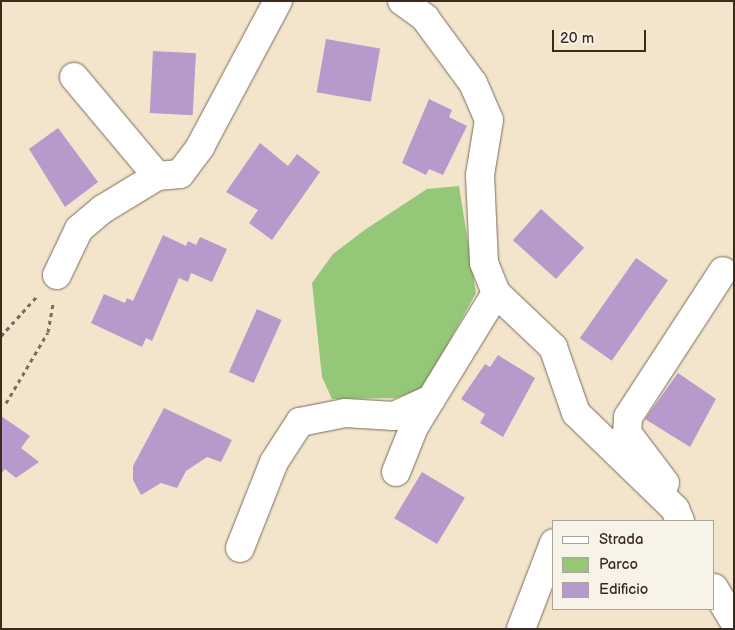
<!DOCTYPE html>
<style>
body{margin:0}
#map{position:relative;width:735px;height:630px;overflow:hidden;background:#f3e5cc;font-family:"Balsamiq Sans",sans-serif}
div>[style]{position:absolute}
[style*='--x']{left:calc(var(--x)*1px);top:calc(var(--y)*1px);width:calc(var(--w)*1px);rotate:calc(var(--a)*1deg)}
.green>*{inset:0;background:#95c778}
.building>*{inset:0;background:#b69acc;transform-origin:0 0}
.path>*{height:3px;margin-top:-1.5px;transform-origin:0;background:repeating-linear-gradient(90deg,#7b6b5b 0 4px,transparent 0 8px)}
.roads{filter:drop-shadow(0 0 1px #7b6b5b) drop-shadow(0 0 1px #7b6b5b)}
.minor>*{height:28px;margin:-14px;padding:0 14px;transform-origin:14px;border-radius:14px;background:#fff}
span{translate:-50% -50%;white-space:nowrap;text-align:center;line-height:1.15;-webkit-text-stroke:4px #f7f3e8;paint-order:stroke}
.frame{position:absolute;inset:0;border:2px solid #3b2a1e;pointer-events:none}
.legend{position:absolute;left:552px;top:520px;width:162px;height:90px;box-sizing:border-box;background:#f7f3e8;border:1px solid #aca397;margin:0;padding:6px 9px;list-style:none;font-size:15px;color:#3b2a1e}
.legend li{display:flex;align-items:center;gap:10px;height:25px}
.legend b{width:25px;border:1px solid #aca397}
.scale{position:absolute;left:552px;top:30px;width:94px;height:22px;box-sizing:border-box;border:2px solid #3b2a1e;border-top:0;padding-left:6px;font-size:15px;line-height:18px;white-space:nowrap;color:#3b2a1e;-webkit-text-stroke:4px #f7f3e8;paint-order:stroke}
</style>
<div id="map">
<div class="green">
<div style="clip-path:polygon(459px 186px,476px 293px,424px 387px,396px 398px,332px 399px,322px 377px,312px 283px,333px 254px,366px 229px,427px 189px)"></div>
</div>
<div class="building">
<div style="left:326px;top:39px;width:55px;height:54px;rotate:10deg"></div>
<div style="left:153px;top:51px;width:43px;height:62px;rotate:3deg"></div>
<div style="clip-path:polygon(429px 99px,452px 110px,449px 117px,467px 126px,443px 175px,429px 169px,426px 175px,402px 163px)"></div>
<div style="clip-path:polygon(58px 128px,98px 182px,65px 207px,29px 149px)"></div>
<div style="clip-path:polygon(260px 143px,288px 166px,297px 154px,320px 172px,272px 240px,249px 223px,258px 210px,226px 192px)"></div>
<div style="left:541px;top:209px;width:58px;height:42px;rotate:42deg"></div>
<div style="clip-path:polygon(163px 235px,186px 246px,188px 241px,196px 245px,200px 237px,227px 249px,212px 282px,191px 273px,188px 282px,179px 278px,152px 341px,146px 338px,142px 347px,91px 323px,104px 294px,125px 303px,127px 298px,133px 301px)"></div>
<div style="left:636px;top:258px;width:39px;height:98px;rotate:35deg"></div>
<div style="left:257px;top:309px;width:27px;height:69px;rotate:24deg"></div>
<div style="clip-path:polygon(498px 355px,535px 378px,503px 437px,480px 423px,485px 414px,461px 399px,485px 364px,490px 367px)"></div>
<div style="clip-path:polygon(678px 373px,716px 399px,690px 447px,645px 419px)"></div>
<div style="clip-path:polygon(164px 408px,232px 440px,221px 462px,207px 457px,186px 471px,177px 488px,161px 483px,141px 495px,133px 480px,133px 466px)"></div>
<div style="clip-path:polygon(1px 416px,30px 436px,21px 448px,39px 462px,16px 478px,5px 469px,1px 474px)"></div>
<div style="left:422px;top:472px;width:50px;height:54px;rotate:31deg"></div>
</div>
<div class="path">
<div style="--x:1;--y:336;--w:55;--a:-47.9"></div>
<div style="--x:6;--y:403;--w:82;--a:-59.4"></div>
<div style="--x:48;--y:332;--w:29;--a:-80"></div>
</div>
<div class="roads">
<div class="minor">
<div style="--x:402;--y:1;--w:29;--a:36"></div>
<div style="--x:425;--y:18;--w:81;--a:53.6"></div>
<div style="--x:473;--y:83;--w:40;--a:66.6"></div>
<div style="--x:489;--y:120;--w:56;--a:99.3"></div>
<div style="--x:480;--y:175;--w:88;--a:87.4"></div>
<div style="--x:484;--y:263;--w:32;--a:68"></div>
<div style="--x:496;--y:293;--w:79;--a:43.5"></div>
<div style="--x:553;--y:347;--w:70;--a:70.8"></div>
<div style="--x:576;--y:413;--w:138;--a:44.1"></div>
<div style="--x:675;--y:509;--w:13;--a:67"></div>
<div style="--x:74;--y:77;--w:129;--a:50"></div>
<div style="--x:57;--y:275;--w:51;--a:-64.4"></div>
<div style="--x:79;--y:229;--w:31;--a:-40"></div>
<div style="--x:103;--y:209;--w:63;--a:-31.4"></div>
<div style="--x:157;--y:176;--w:23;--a:-5"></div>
<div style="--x:180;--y:174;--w:34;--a:-53"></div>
<div style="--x:200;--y:147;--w:166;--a:-61.9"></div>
<div style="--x:396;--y:472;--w:48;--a:-68.2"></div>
<div style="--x:414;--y:427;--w:157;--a:-58.5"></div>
<div style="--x:665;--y:483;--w:63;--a:-127.2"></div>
<div style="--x:627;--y:433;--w:16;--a:-86"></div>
<div style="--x:628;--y:417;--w:174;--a:-56.9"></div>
<div style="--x:240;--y:548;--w:92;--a:-68.4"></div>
<div style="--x:274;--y:462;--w:48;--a:-57"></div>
<div style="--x:300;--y:422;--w:46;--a:-11.3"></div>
<div style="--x:345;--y:413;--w:49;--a:3.5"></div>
<div style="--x:394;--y:416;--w:41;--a:-24.7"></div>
<div style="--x:714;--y:588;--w:39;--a:59"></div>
<div style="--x:521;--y:629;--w:92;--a:-69"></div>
</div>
</div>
<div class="frame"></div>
<ul class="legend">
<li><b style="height:6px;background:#fff"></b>Strada</li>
<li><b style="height:14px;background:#95c778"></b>Parco</li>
<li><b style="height:14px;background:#b69acc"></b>Edificio</li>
</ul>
<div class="scale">20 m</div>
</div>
